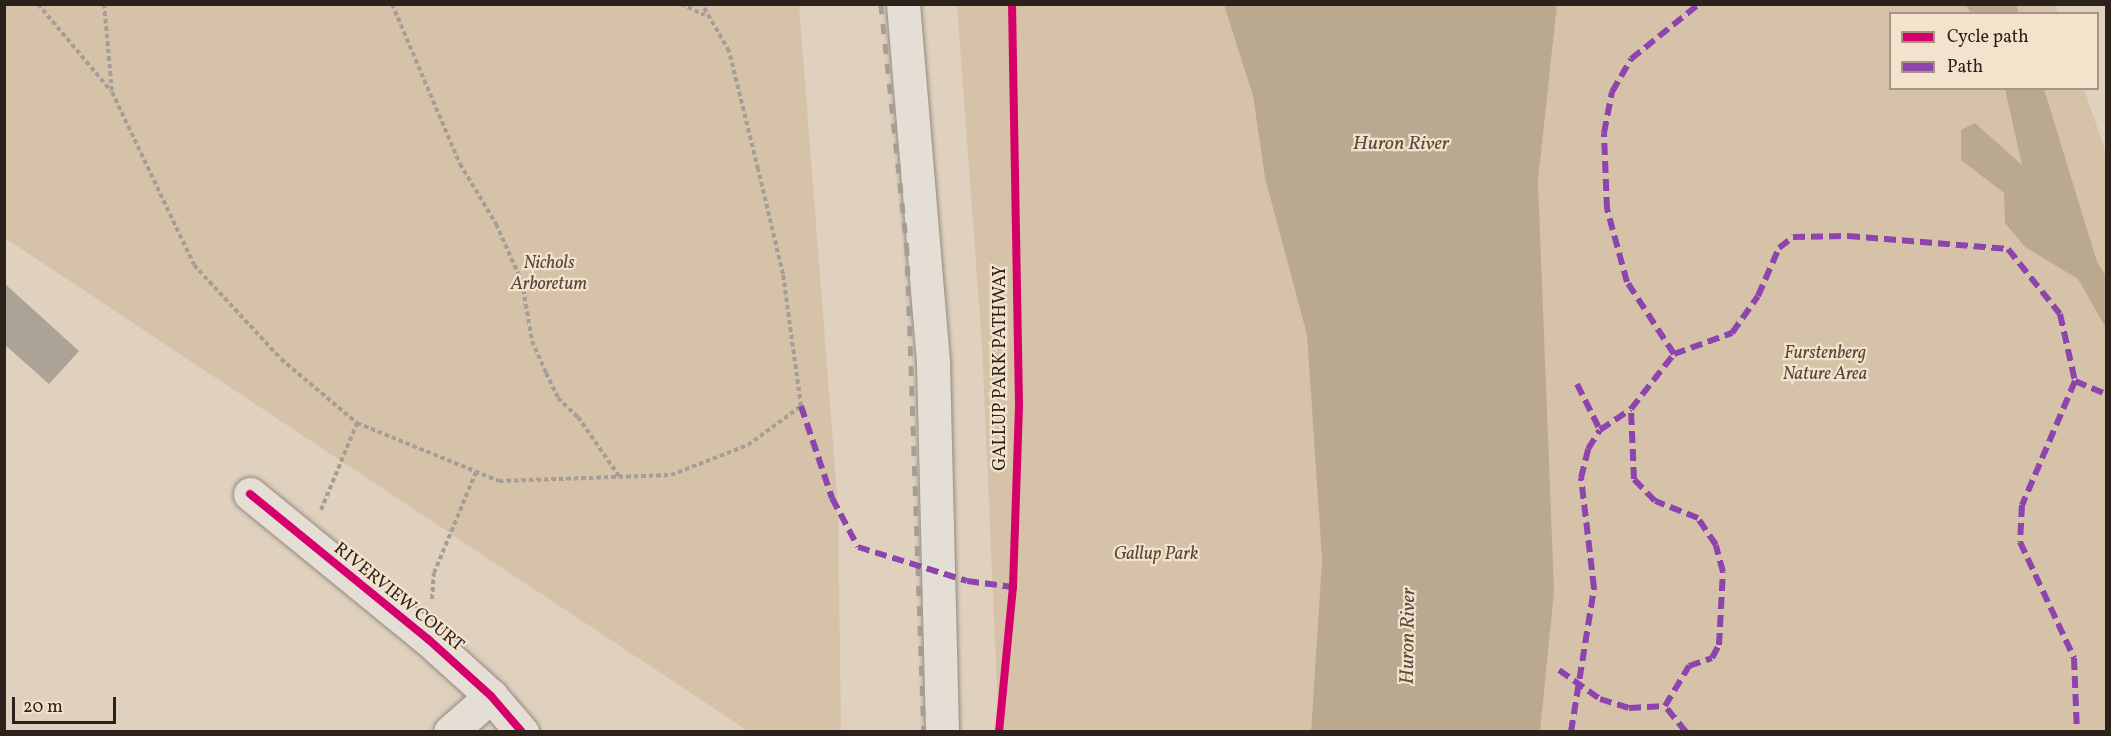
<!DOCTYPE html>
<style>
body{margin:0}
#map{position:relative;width:2111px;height:736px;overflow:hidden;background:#dfd1be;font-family:Vollkorn,serif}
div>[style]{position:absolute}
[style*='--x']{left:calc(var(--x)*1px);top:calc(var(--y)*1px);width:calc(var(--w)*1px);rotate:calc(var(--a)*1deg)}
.green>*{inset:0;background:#d5c2a9}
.water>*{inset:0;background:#bba891}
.building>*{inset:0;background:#aca396}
.path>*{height:4px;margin-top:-2px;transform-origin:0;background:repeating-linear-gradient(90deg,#a49e96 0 4.5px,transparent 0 7.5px)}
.roads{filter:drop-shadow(0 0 2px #93897e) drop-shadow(0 0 2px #93897e)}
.minor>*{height:33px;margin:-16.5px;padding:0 16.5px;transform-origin:16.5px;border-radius:16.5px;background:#e5ded5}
.rail>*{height:4.5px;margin-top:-2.25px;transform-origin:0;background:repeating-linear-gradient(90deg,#a49e96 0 10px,transparent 0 20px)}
.quiet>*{height:6px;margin-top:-3px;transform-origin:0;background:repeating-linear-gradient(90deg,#8e44ad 0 12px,transparent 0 18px)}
.cycleway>*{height:8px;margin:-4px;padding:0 4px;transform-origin:4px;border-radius:4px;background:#d6006c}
span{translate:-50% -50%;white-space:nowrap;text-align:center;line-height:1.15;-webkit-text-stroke:4.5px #f3e2cc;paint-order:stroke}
.park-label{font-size:18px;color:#55473a;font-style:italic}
.street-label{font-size:18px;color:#2d221b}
.water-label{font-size:20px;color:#594b3e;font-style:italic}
.frame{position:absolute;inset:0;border:6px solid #2d221b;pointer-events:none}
.legend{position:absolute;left:1889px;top:12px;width:210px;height:78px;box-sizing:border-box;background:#f3e2cc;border:2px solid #a49585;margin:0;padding:8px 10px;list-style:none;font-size:18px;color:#2d221b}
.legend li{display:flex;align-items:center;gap:12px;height:30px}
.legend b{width:30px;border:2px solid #a49585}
.scale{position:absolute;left:12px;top:697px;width:104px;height:27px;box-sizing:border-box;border:3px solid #2d221b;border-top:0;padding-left:8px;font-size:18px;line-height:21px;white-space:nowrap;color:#2d221b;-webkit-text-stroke:4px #f3e2cc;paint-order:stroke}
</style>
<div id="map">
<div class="green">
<div style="clip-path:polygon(4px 5px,799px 5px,838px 508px,841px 731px,748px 731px,5px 238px)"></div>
<div style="clip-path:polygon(957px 5px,1224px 5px,1253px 96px,1265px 178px,1307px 335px,1322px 560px,1311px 731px,999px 731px,982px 345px)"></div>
<div style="clip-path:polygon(1557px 5px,2055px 5px,2058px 13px,1890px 14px,1890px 88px,2084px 89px,2106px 153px,2106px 731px,1538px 732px,1543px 373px,1538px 181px)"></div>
</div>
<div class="water">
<div style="clip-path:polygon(1224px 5px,1557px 5px,1538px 181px,1554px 591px,1540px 731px,1311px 731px,1322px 560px,1307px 335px,1265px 178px,1253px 96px)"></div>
<div style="clip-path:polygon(1966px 5px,2016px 5px,2019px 13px,1971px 13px)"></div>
<div style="clip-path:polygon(2005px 89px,2044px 89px,2097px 262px,2106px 276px,2106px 328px,2078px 279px,2025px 247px,2005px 223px,2004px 193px,1961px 160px,1961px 130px,1975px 123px,2022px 165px)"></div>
</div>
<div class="building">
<div style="clip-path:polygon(4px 283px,79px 351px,49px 384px,4px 344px)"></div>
</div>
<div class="path">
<div style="--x:38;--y:4;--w:114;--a:50"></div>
<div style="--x:104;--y:4;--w:88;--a:84.8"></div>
<div style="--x:112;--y:92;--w:191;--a:64.6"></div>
<div style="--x:194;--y:265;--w:128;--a:47.2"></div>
<div style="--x:281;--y:359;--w:99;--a:40.1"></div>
<div style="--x:357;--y:423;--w:153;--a:22.2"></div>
<div style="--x:499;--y:481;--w:172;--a:-2"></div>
<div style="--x:671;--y:475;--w:83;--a:-21.3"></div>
<div style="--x:748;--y:445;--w:66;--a:-36.3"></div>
<div style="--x:801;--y:406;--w:133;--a:-97.8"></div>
<div style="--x:783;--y:274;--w:108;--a:-103.4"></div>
<div style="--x:758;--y:169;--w:122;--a:-103.8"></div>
<div style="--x:729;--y:51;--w:54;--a:-119.9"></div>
<div style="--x:392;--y:4;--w:174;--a:67"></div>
<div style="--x:460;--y:164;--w:70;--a:59"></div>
<div style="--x:496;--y:224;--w:64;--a:65.9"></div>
<div style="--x:522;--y:282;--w:60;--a:80.4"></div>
<div style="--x:532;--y:341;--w:35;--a:66"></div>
<div style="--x:546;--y:373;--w:28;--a:64"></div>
<div style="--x:558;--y:398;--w:28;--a:44"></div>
<div style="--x:578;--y:417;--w:72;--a:55.2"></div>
<div style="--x:681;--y:4;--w:26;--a:25"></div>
<div style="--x:321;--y:510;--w:94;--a:-67.5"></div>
<div style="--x:432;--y:599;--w:26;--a:-86"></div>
<div style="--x:434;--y:573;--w:109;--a:-67.4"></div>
</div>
<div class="roads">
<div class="minor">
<div style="--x:903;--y:4;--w:361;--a:85.2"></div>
<div style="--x:933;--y:364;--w:368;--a:88.6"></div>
<div style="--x:250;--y:494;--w:230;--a:39.2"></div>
<div style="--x:428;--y:639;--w:85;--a:42.1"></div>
<div style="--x:491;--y:696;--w:48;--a:49.3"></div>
<div style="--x:450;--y:732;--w:55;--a:-41.3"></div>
</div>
</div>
<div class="rail">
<div style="--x:881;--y:4;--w:243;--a:83.9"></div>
<div style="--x:907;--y:246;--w:486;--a:88"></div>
</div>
<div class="quiet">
<div style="--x:1674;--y:354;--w:86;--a:-123.1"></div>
<div style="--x:1627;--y:282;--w:76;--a:-105.3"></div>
<div style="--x:1607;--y:209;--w:76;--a:-92.3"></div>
<div style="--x:1604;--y:133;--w:42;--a:-79"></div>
<div style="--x:1612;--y:92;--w:38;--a:-60"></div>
<div style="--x:1631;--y:59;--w:87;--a:-39"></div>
<div style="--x:2075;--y:381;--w:34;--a:23"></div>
<div style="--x:1577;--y:384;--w:51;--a:63.4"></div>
<div style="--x:801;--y:406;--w:97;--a:71.4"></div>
<div style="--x:832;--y:498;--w:55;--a:62"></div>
<div style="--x:858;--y:547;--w:114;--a:17.3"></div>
<div style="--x:967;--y:581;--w:46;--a:7.4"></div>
<div style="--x:1559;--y:670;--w:50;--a:35.3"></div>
<div style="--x:1600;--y:699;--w:30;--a:17"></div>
<div style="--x:1629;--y:708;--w:36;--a:-3"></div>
<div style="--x:1571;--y:732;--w:146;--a:-80.9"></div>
<div style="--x:1594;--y:588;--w:111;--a:-96.7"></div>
<div style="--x:1581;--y:478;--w:30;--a:-76"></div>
<div style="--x:1588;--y:449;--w:22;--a:-58"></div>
<div style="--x:1600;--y:430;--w:37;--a:-34"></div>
<div style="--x:1686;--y:732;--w:33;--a:-129"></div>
<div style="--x:1665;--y:706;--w:47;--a:-59"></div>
<div style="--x:1689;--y:666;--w:24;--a:-19"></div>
<div style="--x:1712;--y:658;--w:15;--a:-62"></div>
<div style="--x:1719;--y:645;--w:73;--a:-86.9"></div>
<div style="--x:1723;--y:572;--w:28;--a:-105"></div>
<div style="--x:1716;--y:545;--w:32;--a:-124"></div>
<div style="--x:1698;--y:518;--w:46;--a:-158.4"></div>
<div style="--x:1655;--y:501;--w:30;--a:-134"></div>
<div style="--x:1634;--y:479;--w:70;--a:-92.5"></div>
<div style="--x:1631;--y:409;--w:70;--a:-52"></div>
<div style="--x:1674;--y:354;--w:62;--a:-19.9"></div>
<div style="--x:1732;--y:333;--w:45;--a:-54.9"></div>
<div style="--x:1758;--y:296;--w:52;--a:-66.4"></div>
<div style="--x:1779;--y:248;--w:18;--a:-38"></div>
<div style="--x:1793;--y:237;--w:55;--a:-1"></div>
<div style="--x:1848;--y:236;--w:161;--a:4.6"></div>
<div style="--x:2008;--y:249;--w:83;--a:51.3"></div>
<div style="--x:2060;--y:314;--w:69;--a:77.4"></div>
<div style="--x:2075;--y:381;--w:135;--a:113.1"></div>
<div style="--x:2022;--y:505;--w:37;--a:93"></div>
<div style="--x:2020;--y:542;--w:128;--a:65"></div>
<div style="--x:2074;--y:658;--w:74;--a:87.7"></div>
</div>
<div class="cycleway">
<div style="--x:250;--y:494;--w:230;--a:39.2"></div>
<div style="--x:428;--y:639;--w:85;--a:42.1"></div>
<div style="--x:491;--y:696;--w:48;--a:49.3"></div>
<div style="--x:999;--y:732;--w:146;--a:-84.5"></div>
<div style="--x:1013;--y:587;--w:183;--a:-88.1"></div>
<div style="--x:1019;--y:404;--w:400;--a:-91"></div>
</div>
<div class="park-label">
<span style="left:549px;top:275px">Nichols<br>Arboretum</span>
<span style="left:1825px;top:365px">Furstenberg<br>Nature Area</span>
<span style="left:1156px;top:555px">Gallup Park</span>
</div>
<div class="street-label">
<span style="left:1001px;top:368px;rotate:-90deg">GALLUP PARK PATHWAY</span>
<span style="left:398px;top:598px;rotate:39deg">RIVERVIEW COURT</span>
</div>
<div class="water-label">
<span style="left:1401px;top:144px">Huron River</span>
<span style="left:1409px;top:636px;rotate:-89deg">Huron River</span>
</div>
<div class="frame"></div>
<ul class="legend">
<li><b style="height:8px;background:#d6006c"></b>Cycle path</li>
<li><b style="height:8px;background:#8e44ad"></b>Path</li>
</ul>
<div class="scale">20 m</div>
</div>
